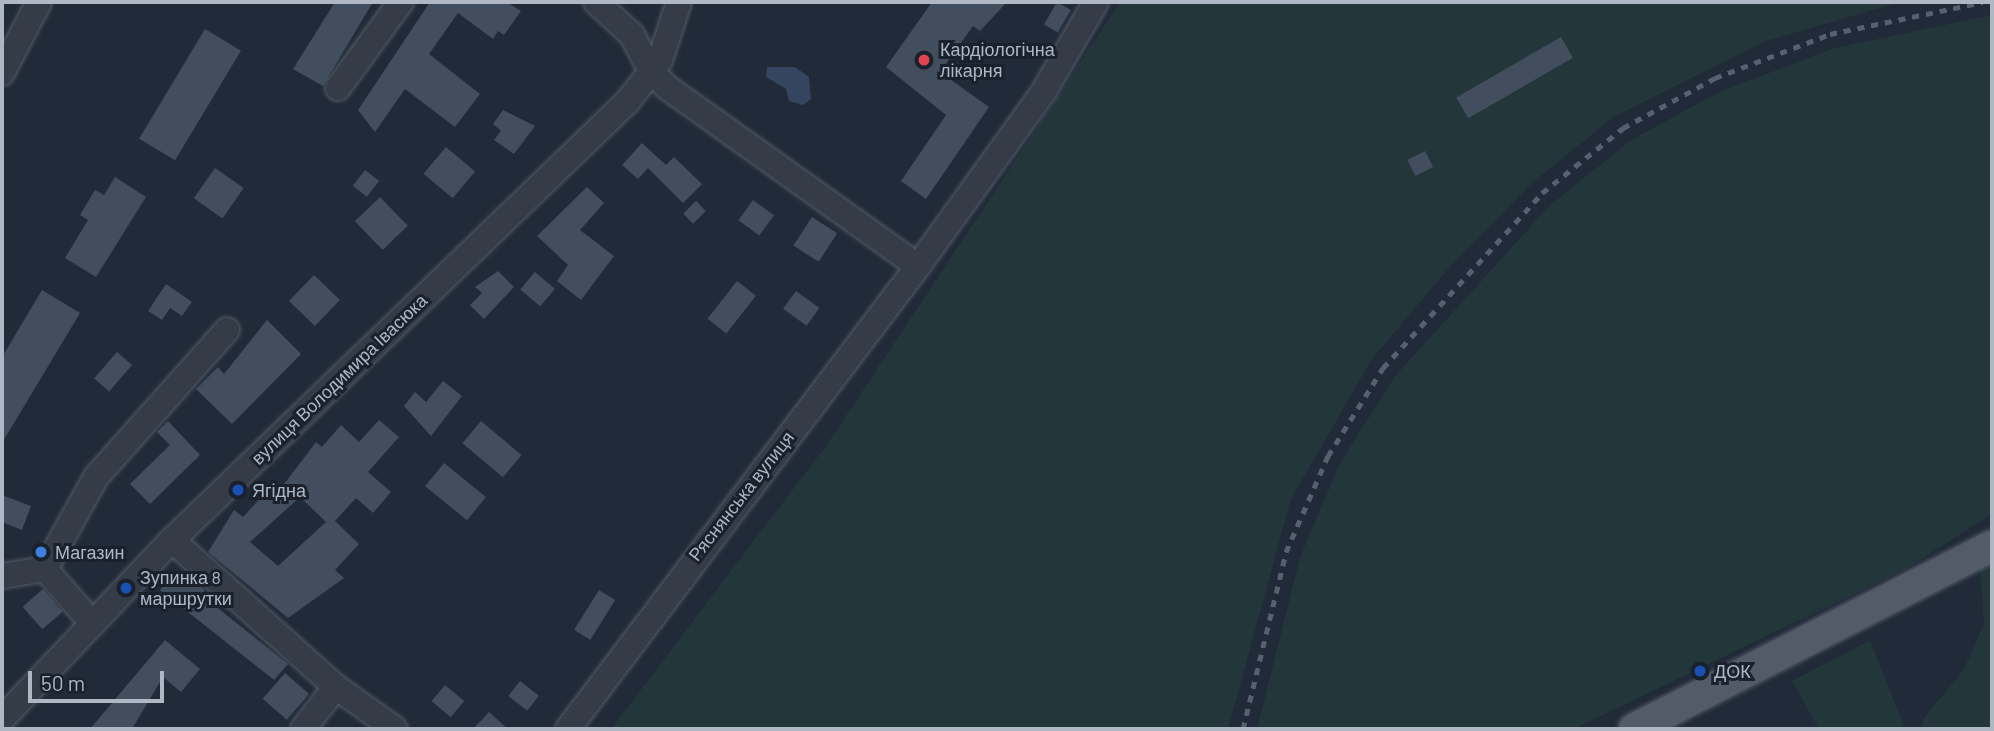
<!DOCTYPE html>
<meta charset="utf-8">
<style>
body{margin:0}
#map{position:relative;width:1994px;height:731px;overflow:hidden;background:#212a38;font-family:Barlow,sans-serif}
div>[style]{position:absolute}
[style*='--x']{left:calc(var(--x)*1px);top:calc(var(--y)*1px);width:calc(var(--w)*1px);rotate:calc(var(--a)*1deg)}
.green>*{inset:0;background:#233639}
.water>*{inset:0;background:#35455f}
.building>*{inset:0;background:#424d5d;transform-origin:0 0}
.roads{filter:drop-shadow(0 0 2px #525a66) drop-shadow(0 0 2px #525a66)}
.minor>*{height:24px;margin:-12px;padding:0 12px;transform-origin:12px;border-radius:12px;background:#353c48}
.major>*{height:30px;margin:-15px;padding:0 15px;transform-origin:15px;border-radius:15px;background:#535b68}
.rail>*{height:5px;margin-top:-2.5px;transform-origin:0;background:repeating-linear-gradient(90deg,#57606f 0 7px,transparent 0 14px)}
.dots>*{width:19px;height:19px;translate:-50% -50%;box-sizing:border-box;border:4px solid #1a212d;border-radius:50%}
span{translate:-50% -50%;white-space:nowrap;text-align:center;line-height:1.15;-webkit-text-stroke:6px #1a212d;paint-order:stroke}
.poi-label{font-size:18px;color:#afb7c5}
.left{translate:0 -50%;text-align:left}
.street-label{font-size:18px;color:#afb7c5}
.frame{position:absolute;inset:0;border:4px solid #afb7c5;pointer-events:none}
.scale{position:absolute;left:28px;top:671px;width:136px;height:32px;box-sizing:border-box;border:4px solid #afb7c5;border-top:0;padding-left:9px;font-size:21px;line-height:24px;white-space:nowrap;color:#afb7c5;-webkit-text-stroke:5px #1a212d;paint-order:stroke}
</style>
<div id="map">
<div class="green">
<div style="clip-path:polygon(1120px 2px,1901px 2px,1766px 41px,1615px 116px,1532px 183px,1448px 269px,1372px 359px,1291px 499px,1228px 729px,611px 729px,828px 443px)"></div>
<div style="clip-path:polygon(1992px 15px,1992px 514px,1906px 569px,1574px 729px,1257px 729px,1300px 557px,1340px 463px,1395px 376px,1551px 204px,1631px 140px,1721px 91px,1835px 48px)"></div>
<div style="clip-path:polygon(1992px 563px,1992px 729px,1922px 729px,1923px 719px,1964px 669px,1984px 623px,1980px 570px)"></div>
<div style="clip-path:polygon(1870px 640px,1905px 729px,1819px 729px,1792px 681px)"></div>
</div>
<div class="water">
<div style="clip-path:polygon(767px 67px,795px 67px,809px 77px,811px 99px,803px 105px,789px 101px,786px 89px,766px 77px)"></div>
</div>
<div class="building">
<div style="clip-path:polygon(335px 2px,373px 2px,323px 86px,293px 69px)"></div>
<div style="clip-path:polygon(430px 2px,507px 2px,521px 11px,504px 35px,498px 31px,493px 39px,458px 13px,429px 54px,480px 94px,455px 127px,405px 89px,375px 132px,358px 110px)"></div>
<div style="clip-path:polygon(932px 2px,1007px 2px,980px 31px,973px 26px,940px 72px,989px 107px,926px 199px,901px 181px,946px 115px,886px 67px)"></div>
<div style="left:1057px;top:2px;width:16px;height:26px;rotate:30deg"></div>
<div style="left:205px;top:29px;width:42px;height:128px;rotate:31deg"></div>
<div style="left:1561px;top:37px;width:24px;height:121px;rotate:60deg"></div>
<div style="clip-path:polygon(503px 110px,535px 126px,514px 154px,494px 140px,501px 131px,493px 124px)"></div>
<div style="clip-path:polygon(642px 143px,666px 165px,674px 157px,702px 184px,683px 203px,648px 168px,638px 179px,622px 165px)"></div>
<div style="left:446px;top:147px;width:38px;height:35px;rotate:40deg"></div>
<div style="left:1425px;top:151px;width:18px;height:20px;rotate:63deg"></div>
<div style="left:215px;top:168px;width:35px;height:37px;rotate:35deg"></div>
<div style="left:365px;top:170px;width:18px;height:20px;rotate:38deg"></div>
<div style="clip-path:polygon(115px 177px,146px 197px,96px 277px,65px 258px,88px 220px,80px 215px,95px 190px,104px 195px)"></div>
<div style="clip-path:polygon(587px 187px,604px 203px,580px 230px,614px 256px,581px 300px,557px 281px,568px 265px,537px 236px)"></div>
<div style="left:380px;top:197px;width:40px;height:35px;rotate:46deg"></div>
<div style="left:753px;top:200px;width:26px;height:25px;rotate:36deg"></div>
<div style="left:696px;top:201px;width:14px;height:18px;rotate:45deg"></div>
<div style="left:812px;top:217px;width:30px;height:34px;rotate:33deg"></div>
<div style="clip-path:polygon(498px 271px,514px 287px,484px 319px,470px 305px,482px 293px,475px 287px)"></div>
<div style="left:535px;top:272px;width:26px;height:23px;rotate:40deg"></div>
<div style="left:314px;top:275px;width:36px;height:36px;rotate:44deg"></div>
<div style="left:737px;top:281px;width:24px;height:48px;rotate:38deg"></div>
<div style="clip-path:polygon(166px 284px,192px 302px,182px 316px,170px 308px,162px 320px,148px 311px)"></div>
<div style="clip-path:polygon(42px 290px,80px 313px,2px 443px,2px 357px)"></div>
<div style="left:796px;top:291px;width:29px;height:22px;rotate:36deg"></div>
<div style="clip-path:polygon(267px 320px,301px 354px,232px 424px,196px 389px,218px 367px,224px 374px)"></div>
<div style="left:117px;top:352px;width:20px;height:35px;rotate:41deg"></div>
<div style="clip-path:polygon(443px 381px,462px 396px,431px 436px,404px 406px,415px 392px,426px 402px)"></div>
<div style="clip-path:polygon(evenodd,379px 420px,399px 437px,368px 472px,391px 492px,373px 513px,356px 498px,335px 521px,359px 544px,335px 570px,344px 578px,288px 618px,208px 552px,234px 510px,243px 517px,268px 490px,275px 496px,316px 442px,322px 447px,341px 425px,359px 442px,379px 420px,300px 497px,326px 522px,278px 566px,250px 542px,300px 497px)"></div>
<div style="clip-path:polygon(168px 421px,200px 455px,150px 504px,130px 484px,170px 445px,157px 432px)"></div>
<div style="left:481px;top:421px;width:53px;height:29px;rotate:40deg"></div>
<div style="left:444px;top:463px;width:54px;height:30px;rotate:39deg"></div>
<div style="clip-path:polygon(2px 495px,31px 506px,22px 530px,2px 522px)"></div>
<div style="clip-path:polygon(188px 575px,204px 589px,204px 597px,288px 664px,274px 680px,160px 590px,169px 577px,180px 586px)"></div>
<div style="left:43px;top:589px;width:30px;height:27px;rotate:49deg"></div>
<div style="left:599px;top:590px;width:19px;height:47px;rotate:32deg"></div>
<div style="clip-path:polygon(165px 640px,200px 669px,181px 692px,163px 677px,132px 729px,90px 729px)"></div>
<div style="left:285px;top:673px;width:32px;height:34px;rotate:41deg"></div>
<div style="left:520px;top:681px;width:24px;height:19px;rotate:38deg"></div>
<div style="left:445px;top:685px;width:25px;height:21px;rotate:40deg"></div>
<div style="clip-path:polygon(489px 712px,508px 729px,473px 729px)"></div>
</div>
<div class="roads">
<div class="minor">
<div style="--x:596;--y:2;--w:49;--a:42.5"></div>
<div style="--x:632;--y:35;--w:43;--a:62.2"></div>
<div style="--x:652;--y:73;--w:22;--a:43"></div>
<div style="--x:668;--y:88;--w:307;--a:35.5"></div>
<div style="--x:2;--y:73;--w:80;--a:-62.5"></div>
<div style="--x:338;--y:88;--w:107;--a:-53.8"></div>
<div style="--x:172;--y:540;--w:220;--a:41.9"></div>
<div style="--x:336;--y:687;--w:53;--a:128.2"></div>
<div style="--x:45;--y:569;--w:105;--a:-61"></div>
<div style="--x:96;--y:477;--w:197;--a:-48.3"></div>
<div style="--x:2;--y:576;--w:44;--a:-9.2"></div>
<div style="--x:45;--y:569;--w:70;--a:49"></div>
<div style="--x:336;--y:687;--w:72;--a:35.4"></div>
<div style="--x:2;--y:719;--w:247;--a:-46.5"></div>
<div style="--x:172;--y:540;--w:633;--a:-43.91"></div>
<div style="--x:628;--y:101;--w:52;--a:-52"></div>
<div style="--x:660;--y:60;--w:61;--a:-71.9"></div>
<div style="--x:568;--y:729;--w:580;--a:-52.91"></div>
<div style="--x:918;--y:266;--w:216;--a:-54.2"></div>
<div style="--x:1044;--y:91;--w:103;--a:-59.7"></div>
</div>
<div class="major">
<div style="--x:1634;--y:729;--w:402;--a:-27.1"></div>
</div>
</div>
<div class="rail">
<div style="--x:1243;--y:729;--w:182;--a:-76.3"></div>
<div style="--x:1286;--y:552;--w:105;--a:-66.4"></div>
<div style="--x:1328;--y:456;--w:104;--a:-58"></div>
<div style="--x:1383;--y:368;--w:236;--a:-47.7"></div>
<div style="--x:1542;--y:193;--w:104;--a:-38.7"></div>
<div style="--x:1623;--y:128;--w:105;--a:-28.5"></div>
<div style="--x:1715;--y:78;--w:123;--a:-20.9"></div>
<div style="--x:1830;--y:34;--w:156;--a:-11.8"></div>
</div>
<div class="dots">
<div style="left:924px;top:60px;background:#e0444e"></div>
<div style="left:238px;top:490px;background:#1a4fb4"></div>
<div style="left:41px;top:552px;background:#3f7fe0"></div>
<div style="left:126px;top:588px;background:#1a4fb4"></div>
<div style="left:1700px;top:671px;background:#1a4fb4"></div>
</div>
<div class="poi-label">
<span class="left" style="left:940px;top:60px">Кардіологічна<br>лікарня</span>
<span class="left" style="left:252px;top:490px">Ягідна</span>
<span class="left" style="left:55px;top:552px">Магазин</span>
<span class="left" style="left:140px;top:588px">Зупинка 8<br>маршрутки</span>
<span class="left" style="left:1714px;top:671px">ДОК</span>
</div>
<div class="street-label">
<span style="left:339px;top:379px;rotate:-44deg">вулиця Володимира Івасюка</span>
<span style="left:741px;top:496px;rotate:-52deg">Ряснянська вулиця</span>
</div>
<div class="frame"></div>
<div class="scale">50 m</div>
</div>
